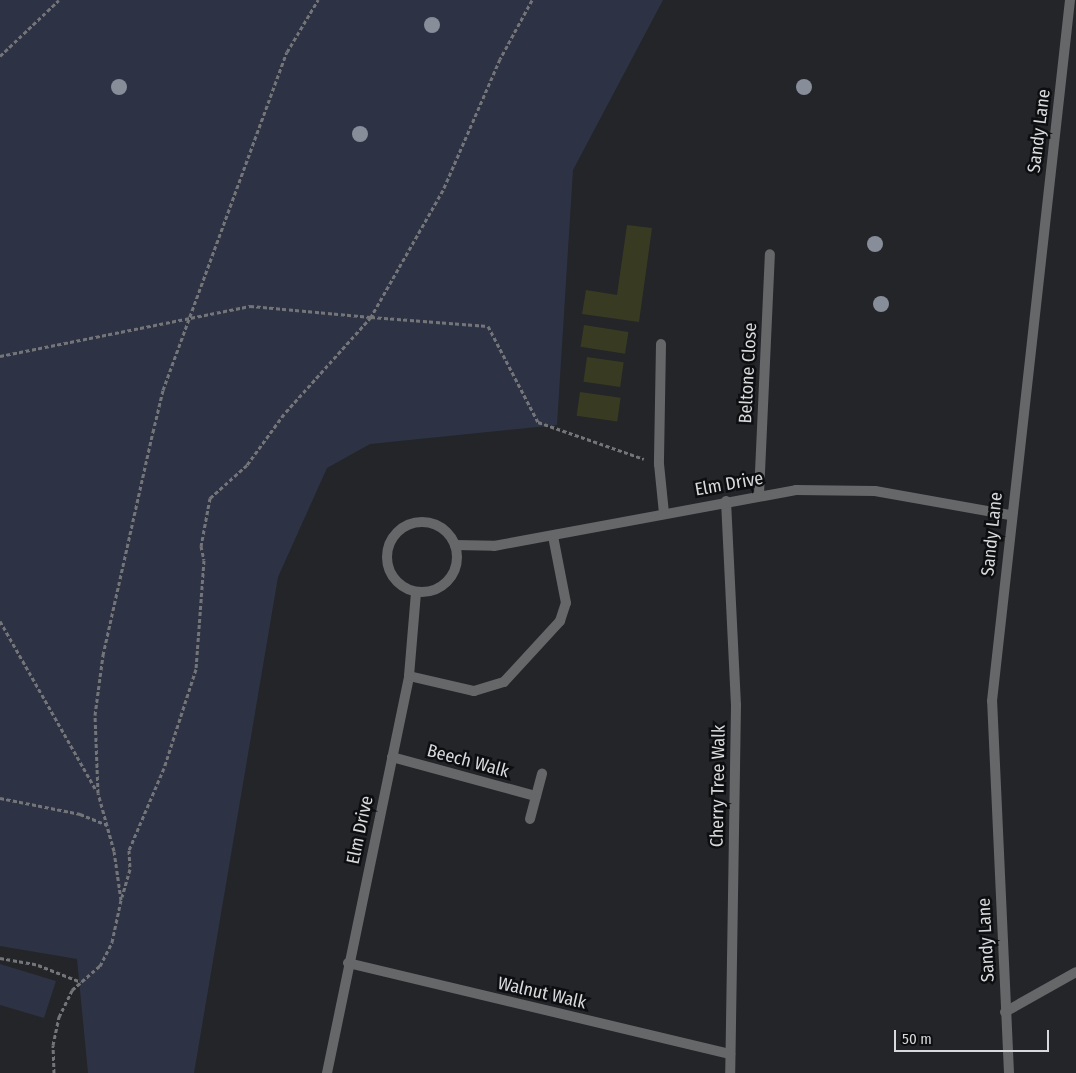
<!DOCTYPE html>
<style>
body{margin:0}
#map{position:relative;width:1076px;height:1073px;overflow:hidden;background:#232529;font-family:"Fira Sans Condensed",sans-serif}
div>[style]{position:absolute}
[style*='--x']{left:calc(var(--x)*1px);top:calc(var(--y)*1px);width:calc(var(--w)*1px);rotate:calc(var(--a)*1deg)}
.green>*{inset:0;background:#2d3344}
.building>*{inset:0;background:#383b21;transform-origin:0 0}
.path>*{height:3px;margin-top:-1.5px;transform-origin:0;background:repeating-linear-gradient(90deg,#747579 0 4px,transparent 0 6.5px)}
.service>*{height:10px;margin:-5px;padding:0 5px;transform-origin:5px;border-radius:5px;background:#666769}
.minor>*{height:10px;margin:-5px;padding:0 5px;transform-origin:5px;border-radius:5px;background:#666769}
.minor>.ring{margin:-5px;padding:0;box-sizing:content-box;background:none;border:10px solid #666769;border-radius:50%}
.tertiary>*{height:10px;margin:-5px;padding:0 5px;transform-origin:5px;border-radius:5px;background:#666769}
.trees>*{width:16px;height:16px;margin:-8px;border-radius:50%;background:#888d9a}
span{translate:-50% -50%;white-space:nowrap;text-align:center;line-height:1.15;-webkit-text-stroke:5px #0d0e10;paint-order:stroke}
.street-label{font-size:18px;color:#d9dadd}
.scale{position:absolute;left:894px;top:1030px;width:155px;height:22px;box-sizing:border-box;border:2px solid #d9dadd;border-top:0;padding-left:6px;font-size:15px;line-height:18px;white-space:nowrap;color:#d9dadd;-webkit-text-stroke:4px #0d0e10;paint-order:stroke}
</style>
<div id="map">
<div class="green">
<div style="clip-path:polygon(0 0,663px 0,573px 170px,557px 425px,370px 444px,327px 468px,278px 577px,194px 1073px,88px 1073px,77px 959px,0 946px)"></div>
<div style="clip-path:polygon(0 964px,56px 981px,44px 1018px,0 1005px)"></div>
</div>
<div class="building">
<div style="clip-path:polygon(627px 225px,652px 228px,639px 322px,582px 314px,586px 290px,617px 295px)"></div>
<div style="left:584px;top:325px;width:45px;height:22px;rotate:9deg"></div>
<div style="left:587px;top:357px;width:37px;height:25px;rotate:8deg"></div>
<div style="left:580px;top:392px;width:41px;height:24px;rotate:8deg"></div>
</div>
<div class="path">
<div style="--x:532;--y:0;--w:67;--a:118.5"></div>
<div style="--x:500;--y:59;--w:143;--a:113.5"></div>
<div style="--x:443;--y:190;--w:146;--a:119.6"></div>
<div style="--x:371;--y:317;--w:117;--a:4.4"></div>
<div style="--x:488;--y:326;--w:108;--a:62.5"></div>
<div style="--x:538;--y:422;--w:112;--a:19.2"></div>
<div style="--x:0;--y:56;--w:81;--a:-43.5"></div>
<div style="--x:0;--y:356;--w:255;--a:-11.3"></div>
<div style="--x:250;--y:306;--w:121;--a:5.2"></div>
<div style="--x:371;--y:317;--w:130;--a:131.9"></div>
<div style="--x:284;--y:414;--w:63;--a:126"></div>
<div style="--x:247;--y:465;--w:50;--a:138.3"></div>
<div style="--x:210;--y:498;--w:49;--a:100.6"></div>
<div style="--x:201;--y:546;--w:14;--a:78"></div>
<div style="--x:204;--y:560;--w:109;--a:94.2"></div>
<div style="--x:196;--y:669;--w:104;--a:107.9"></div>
<div style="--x:164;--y:768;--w:89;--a:113.1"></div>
<div style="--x:129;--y:850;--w:19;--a:87"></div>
<div style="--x:130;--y:869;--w:29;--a:106"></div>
<div style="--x:0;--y:621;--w:194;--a:60.4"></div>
<div style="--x:0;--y:798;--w:82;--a:11.3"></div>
<div style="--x:80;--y:814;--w:29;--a:22"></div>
<div style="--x:0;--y:958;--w:39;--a:10"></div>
<div style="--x:38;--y:965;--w:46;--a:21.6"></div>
<div style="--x:54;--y:1073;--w:28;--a:-92"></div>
<div style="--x:53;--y:1045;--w:29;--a:-78"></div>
<div style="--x:59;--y:1017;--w:30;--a:-64"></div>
<div style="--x:72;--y:990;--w:37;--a:-41"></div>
<div style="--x:100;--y:966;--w:27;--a:-63"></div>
<div style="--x:112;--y:942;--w:43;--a:-77.9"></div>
<div style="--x:121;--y:900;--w:49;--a:-98.1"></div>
<div style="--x:114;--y:851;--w:60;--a:-105.4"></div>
<div style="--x:98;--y:793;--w:78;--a:-92.2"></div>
<div style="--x:95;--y:715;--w:61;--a:-82.4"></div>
<div style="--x:103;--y:655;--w:229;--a:-77.4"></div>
<div style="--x:153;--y:432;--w:43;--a:-76.6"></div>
<div style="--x:163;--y:390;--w:360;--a:-69.9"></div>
<div style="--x:287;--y:52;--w:61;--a:-59.2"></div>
</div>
<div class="service">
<div style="--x:409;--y:676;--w:67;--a:13"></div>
<div style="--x:474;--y:691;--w:31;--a:-17"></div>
<div style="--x:504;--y:682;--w:83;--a:-47.4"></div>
<div style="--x:560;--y:621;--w:19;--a:-72"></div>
<div style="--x:566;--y:603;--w:68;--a:-101"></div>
</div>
<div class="minor">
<div style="--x:661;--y:344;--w:120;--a:91"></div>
<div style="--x:659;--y:464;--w:49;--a:84.2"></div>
<div style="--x:759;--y:494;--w:240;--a:-87.4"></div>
<div style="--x:726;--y:501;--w:204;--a:87.2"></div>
<div style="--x:736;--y:705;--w:368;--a:90.9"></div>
<div class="ring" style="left:387px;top:522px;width:60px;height:60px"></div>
<div style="--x:455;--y:545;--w:39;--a:1"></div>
<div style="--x:494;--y:546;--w:307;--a:-10.5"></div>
<div style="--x:796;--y:490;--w:79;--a:0.7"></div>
<div style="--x:875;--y:491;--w:137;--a:10.1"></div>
<div style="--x:392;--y:757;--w:149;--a:15.2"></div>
<div style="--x:530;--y:819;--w:47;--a:-75.1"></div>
<div style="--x:348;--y:963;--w:393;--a:13.4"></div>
<div style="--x:1005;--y:1012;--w:81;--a:-29.4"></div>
<div style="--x:327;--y:1073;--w:405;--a:-78.3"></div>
<div style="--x:409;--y:676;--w:83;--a:-85.2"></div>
</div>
<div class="tertiary">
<div style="--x:1009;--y:1073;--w:372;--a:-92.6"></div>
<div style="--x:992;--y:701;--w:705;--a:-83.65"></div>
</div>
<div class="trees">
<div style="left:432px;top:25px"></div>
<div style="left:119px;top:87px"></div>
<div style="left:804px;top:87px"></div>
<div style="left:360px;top:134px"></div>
<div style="left:875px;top:244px"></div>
<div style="left:881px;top:304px"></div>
</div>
<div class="street-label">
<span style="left:1039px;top:131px;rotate:-83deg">Sandy Lane</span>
<span style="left:748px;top:373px;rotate:-87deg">Beltone Close</span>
<span style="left:729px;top:484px;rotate:-10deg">Elm Drive</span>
<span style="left:992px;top:534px;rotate:-84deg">Sandy Lane</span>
<span style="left:468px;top:761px;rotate:15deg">Beech Walk</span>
<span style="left:718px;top:786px;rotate:-89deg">Cherry Tree Walk</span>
<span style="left:360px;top:830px;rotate:-78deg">Elm Drive</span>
<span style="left:986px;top:940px;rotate:-93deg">Sandy Lane</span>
<span style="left:542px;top:993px;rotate:13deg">Walnut Walk</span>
</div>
<div class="scale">50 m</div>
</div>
